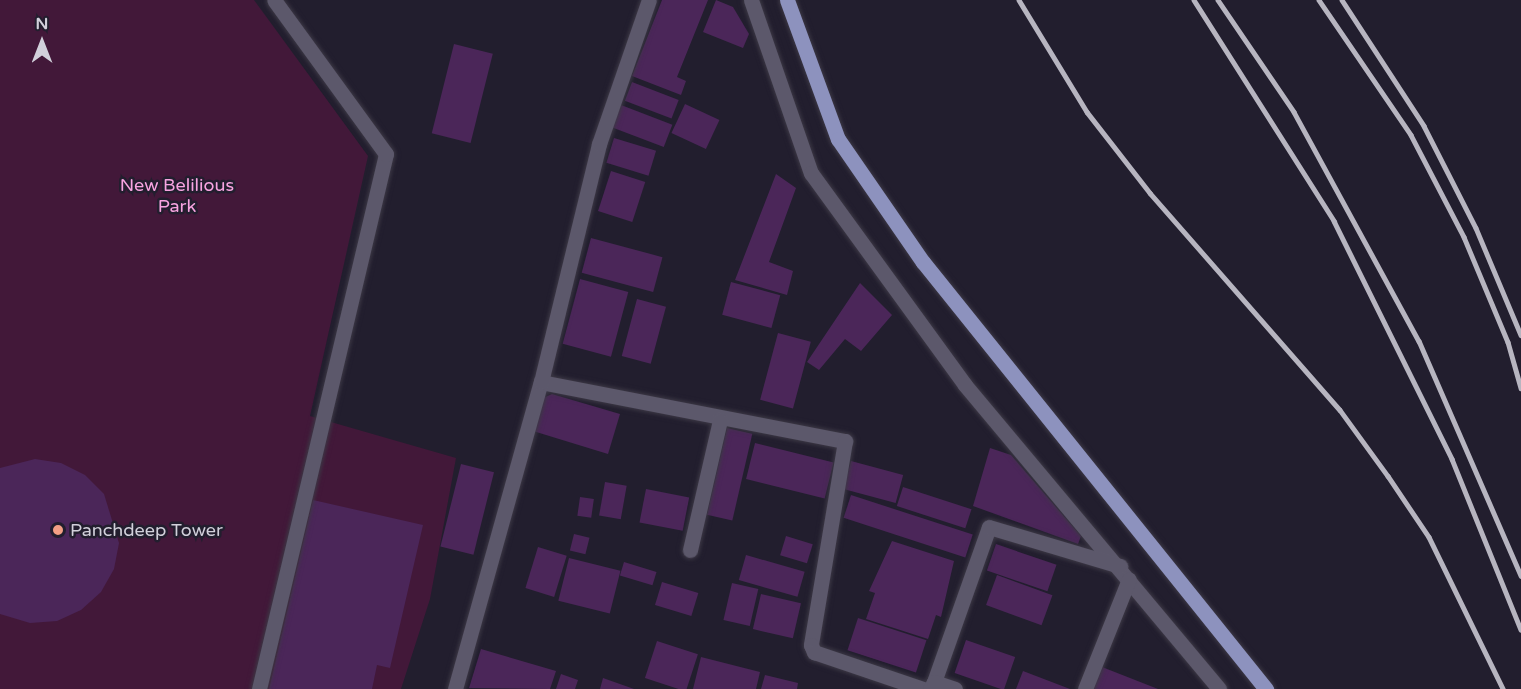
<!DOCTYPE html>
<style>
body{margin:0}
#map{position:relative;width:1521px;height:689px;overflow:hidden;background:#221e2e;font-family:"Varela Round",sans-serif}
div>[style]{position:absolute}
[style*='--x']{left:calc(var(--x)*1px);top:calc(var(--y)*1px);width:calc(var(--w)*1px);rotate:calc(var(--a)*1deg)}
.green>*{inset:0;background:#421839}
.building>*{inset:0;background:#4b2659;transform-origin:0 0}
.roads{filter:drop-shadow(0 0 2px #3c3845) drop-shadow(0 0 2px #3c3845)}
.minor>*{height:15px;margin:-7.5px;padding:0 7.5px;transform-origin:7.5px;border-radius:7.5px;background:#5c586b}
.major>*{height:15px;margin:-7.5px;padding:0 7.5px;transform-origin:7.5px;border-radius:7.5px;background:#8d92be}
.rail>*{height:4.5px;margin:-2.25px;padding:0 2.25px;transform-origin:2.25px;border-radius:2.25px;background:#b7b5c0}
.dots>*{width:16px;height:16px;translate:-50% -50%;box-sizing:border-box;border:3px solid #221e2e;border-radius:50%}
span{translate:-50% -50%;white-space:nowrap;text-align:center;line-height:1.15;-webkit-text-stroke:5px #221e2e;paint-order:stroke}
.park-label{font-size:18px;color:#f7a4e1}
.poi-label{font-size:18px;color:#d2d0db}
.left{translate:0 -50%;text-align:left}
.north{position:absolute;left:12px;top:12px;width:60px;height:60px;-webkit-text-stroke:4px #221e2e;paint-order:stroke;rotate:0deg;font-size:16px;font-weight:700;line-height:24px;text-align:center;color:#d2d0db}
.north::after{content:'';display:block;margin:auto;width:21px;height:27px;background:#d2d0db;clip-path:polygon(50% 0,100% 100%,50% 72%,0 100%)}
</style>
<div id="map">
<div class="green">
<div style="clip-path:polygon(0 0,254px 0,368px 156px,310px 416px,456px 458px,430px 599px,401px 689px,0 689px)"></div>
</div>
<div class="building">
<div style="clip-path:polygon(662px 0,708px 0,677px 77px,686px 81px,681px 95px,632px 76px)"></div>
<div style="clip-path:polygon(716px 0,733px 7px,749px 34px,743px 48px,703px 32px)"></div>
<div style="left:454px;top:44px;width:40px;height:92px;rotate:14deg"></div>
<div style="left:632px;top:82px;width:50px;height:20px;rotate:21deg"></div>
<div style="left:685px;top:104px;width:38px;height:32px;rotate:25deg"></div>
<div style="left:621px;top:105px;width:55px;height:24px;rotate:21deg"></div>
<div style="left:614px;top:138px;width:44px;height:26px;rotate:17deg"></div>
<div style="left:611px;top:171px;width:36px;height:42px;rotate:18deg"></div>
<div style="clip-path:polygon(776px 174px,796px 188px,769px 262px,793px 271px,787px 295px,735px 280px)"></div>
<div style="left:591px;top:238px;width:74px;height:36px;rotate:15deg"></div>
<div style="left:580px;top:279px;width:50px;height:67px;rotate:15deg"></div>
<div style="left:731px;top:282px;width:51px;height:34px;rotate:15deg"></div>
<div style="clip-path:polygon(860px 283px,892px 315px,861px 351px,845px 339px,819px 370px,807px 362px)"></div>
<div style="left:637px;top:299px;width:30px;height:59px;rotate:15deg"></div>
<div style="left:778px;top:333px;width:34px;height:69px;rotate:15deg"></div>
<div style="clip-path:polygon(552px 394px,620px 414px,608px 454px,533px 431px,543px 398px)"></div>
<div style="left:727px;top:428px;width:26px;height:89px;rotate:13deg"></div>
<div style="left:755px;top:443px;width:81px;height:37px;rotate:14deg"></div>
<div style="clip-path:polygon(990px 448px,1011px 455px,1081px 536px,1078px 544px,973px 506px)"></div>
<div style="clip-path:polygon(35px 459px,61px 463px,85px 475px,104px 494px,119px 543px,114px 569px,101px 592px,81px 610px,57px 621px,30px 623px,0 614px,0 468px)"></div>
<div style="left:851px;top:461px;width:54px;height:29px;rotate:15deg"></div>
<div style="left:461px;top:464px;width:34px;height:85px;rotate:14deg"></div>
<div style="left:605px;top:482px;width:22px;height:34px;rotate:10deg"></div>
<div style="left:903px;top:487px;width:72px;height:20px;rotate:18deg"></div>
<div style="left:646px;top:489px;width:44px;height:34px;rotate:11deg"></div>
<div style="left:851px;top:495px;width:128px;height:24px;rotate:18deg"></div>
<div style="left:580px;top:497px;width:14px;height:19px;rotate:8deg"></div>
<div style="clip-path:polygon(313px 500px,423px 525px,390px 668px,377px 665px,372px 689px,269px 689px)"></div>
<div style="left:574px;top:534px;width:16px;height:17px;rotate:14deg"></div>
<div style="left:786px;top:536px;width:28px;height:20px;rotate:17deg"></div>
<div style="clip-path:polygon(892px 541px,954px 561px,941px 617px,936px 615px,928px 639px,866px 619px,875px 593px,869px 591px)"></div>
<div style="left:996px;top:544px;width:64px;height:28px;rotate:19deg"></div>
<div style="left:538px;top:547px;width:30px;height:43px;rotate:17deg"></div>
<div style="left:746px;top:555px;width:61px;height:26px;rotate:16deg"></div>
<div style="left:569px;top:558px;width:53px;height:44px;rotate:14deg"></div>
<div style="left:624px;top:562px;width:34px;height:14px;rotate:17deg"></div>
<div style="left:997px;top:575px;width:59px;height:32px;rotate:20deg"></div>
<div style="left:662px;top:582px;width:38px;height:24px;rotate:17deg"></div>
<div style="left:732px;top:583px;width:27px;height:38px;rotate:13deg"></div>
<div style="left:761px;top:594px;width:41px;height:36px;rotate:13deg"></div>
<div style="left:858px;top:618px;width:72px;height:34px;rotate:18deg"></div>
<div style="left:966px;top:640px;width:52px;height:35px;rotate:19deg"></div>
<div style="left:657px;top:641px;width:43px;height:39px;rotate:18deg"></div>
<div style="clip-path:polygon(481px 649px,556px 671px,550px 689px,469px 688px)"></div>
<div style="clip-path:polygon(701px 657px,760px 672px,756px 689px,693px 689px)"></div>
<div style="clip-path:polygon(1102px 667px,1158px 689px,1093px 689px)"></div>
<div style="clip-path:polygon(1023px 671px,1070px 689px,1016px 689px)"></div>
<div style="clip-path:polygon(561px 674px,578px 680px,575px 689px,556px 689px)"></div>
<div style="clip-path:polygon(765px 675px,798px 683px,797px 689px,761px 689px)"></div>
<div style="clip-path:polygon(603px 678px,634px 689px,600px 689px)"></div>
</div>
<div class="roads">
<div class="minor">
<div style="--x:751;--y:0;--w:183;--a:70.9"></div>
<div style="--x:811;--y:173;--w:262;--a:54"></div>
<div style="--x:965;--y:385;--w:396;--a:50.1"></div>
<div style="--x:541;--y:382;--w:310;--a:11"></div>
<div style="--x:845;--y:441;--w:207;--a:99.5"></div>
<div style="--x:811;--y:645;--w:8;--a:67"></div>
<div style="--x:814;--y:652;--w:115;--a:18.7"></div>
<div style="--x:690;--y:550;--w:133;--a:-77"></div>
<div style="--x:934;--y:682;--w:164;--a:-70.5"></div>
<div style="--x:989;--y:527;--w:137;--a:16.6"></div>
<div style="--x:259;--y:689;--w:550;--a:-76.65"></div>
<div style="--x:386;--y:154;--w:190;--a:-126"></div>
<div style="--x:455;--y:689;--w:319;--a:-74.4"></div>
<div style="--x:541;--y:382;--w:245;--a:-76.3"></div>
<div style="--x:599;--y:144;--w:152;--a:-70.9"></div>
<div style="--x:930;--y:689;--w:8;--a:-60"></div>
<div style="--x:934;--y:682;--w:22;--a:18"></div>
<div style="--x:1085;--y:689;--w:118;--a:-68.2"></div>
</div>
<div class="major">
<div style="--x:787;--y:0;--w:148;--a:69.9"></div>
<div style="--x:838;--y:139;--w:150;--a:55.4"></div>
<div style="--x:923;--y:262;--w:548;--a:51.23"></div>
</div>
</div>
<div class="rail">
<div style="--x:1019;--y:0;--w:131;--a:58.7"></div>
<div style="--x:1087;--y:112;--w:103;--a:52.1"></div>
<div style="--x:1150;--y:193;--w:288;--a:48.8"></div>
<div style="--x:1340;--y:410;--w:82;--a:54"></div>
<div style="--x:1388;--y:476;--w:73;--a:56.1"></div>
<div style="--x:1429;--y:537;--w:169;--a:64"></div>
<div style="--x:1194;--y:0;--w:262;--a:57.6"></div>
<div style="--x:1334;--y:221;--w:266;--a:63.6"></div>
<div style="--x:1452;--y:459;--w:184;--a:68"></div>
<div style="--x:1218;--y:0;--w:135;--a:55.8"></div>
<div style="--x:1294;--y:112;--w:261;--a:61.4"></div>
<div style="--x:1419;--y:341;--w:256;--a:66.5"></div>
<div style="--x:1319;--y:0;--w:163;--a:55.7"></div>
<div style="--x:1411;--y:135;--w:115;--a:62.5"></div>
<div style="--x:1464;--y:237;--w:114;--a:67.3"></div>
<div style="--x:1508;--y:342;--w:48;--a:74.2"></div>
<div style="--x:1342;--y:0;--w:150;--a:56.9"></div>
<div style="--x:1424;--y:126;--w:114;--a:63"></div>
<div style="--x:1476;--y:228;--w:116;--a:67.2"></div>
</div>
<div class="dots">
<div style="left:58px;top:530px;background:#f39f85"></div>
</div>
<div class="park-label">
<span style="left:177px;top:196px">New Belilious<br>Park</span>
</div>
<div class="poi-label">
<span class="left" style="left:70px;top:530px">Panchdeep Tower</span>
</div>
<div class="north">N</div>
</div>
